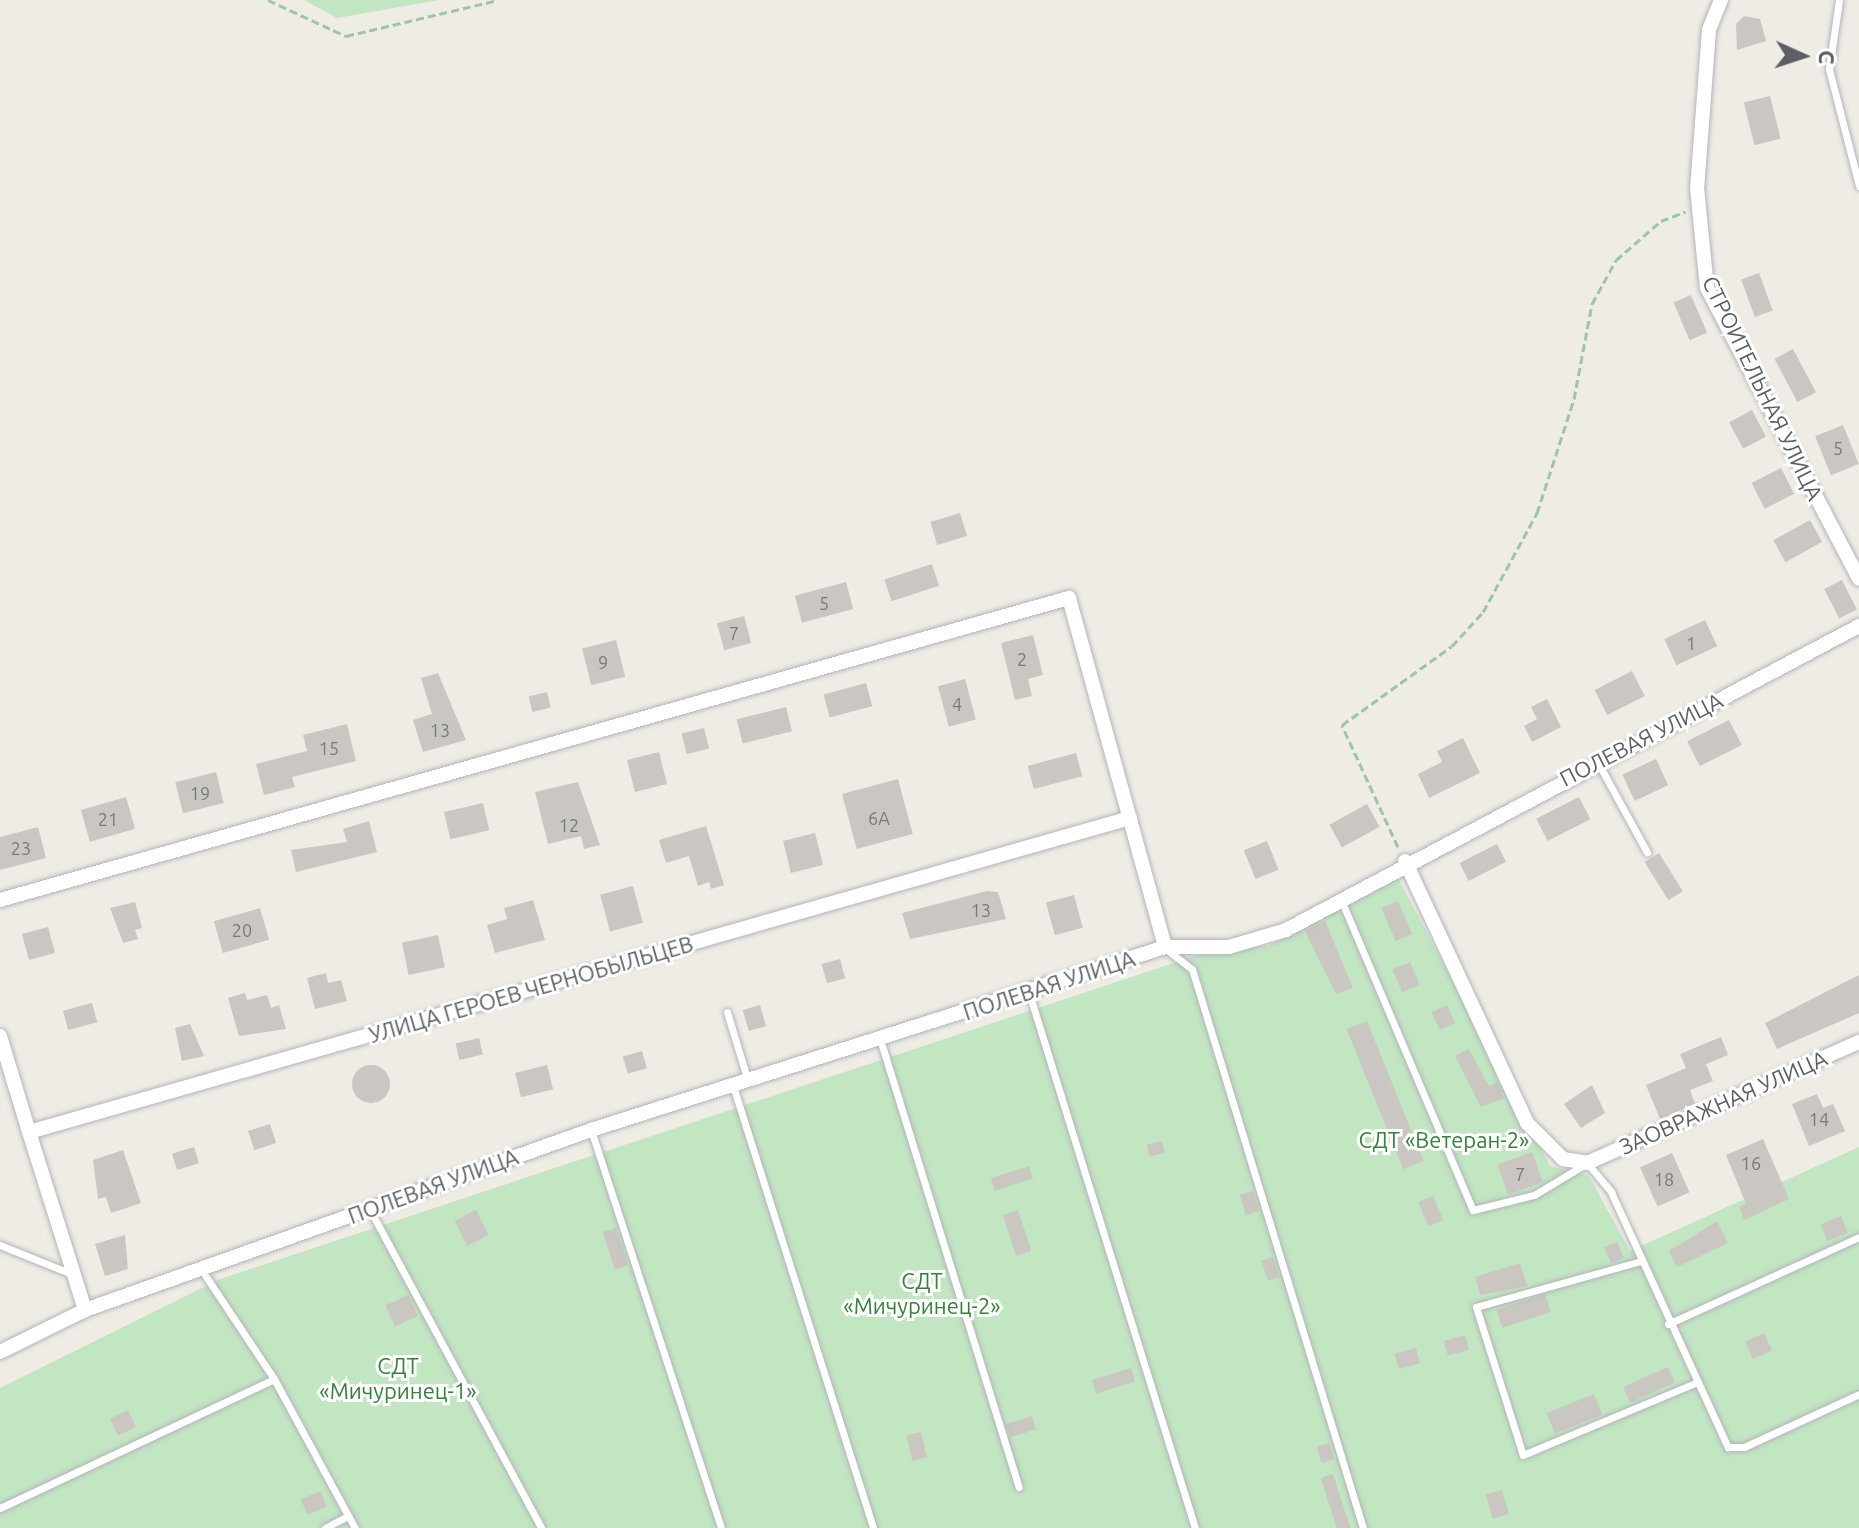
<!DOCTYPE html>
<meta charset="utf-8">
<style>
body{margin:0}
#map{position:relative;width:1859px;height:1528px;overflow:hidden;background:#eeece5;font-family:Ubuntu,sans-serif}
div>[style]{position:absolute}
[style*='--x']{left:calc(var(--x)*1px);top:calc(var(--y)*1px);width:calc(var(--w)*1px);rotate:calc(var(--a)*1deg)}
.green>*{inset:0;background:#c2e5c2}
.building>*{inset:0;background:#cac7c2;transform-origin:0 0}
.round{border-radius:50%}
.path>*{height:3px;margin-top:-1.5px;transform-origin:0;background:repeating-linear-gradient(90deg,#9bc6a8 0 8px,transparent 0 12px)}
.roads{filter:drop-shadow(0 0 2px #b2b5b9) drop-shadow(0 0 2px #b2b5b9)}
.lane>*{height:7px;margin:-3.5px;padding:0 3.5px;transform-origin:3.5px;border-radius:3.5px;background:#fff}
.street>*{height:14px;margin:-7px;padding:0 7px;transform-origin:7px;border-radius:7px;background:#fff}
span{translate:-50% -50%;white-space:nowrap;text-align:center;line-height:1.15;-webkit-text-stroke:6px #fff;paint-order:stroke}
.number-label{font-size:18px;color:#787a7c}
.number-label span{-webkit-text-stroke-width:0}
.street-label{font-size:22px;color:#5c6065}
.park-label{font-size:22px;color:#36823b}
.north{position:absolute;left:1763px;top:16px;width:80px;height:80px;-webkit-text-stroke:6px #fff;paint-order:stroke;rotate:93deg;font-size:22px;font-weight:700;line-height:32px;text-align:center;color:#5c6065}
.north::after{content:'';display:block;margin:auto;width:28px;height:36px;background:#5c6065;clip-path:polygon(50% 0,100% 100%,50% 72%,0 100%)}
</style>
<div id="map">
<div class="green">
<div style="clip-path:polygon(304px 0,439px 0,337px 18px)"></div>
<div style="clip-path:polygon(1398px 878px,1550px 1166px,1589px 1176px,1630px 1251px,1859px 1147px,1859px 1528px,0 1528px,0 1388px,220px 1279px,1204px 953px,1268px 946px)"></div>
</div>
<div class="building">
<div style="clip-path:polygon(1744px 16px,1760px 19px,1766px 41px,1737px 50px,1736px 24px)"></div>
<div style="left:1770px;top:96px;width:44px;height:27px;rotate:76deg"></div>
<div style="left:1759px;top:273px;width:40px;height:19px;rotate:70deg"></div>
<div style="left:1691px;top:295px;width:41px;height:19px;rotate:67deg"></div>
<div style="left:1793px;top:349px;width:49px;height:21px;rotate:62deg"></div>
<div style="left:1752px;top:410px;width:30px;height:26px;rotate:62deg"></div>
<div style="left:1843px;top:425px;width:42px;height:30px;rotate:68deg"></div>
<div style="left:1781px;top:468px;width:29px;height:33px;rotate:63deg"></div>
<div style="left:960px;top:513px;width:24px;height:31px;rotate:73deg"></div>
<div style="left:1810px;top:520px;width:25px;height:42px;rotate:61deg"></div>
<div style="left:932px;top:564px;width:23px;height:50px;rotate:72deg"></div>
<div style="left:1842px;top:580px;width:33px;height:20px;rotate:63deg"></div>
<div style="left:846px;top:582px;width:28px;height:53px;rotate:75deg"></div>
<div style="left:744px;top:616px;width:28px;height:28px;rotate:75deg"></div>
<div style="left:1705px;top:620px;width:29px;height:45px;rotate:65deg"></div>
<div style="clip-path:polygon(1033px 635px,1043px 675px,1028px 679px,1032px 696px,1015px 700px,1001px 643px)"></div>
<div style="left:616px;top:640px;width:38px;height:35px;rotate:76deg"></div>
<div style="left:1632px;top:671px;width:28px;height:42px;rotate:63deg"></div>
<div style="clip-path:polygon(438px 673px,466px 740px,423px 752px,413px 720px,432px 714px,421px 678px)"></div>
<div style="left:965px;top:679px;width:42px;height:28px;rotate:75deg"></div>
<div style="left:866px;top:683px;width:24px;height:44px;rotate:75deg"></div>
<div style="left:547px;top:692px;width:16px;height:19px;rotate:76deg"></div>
<div style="clip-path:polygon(1547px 699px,1561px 727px,1532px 742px,1524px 726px,1537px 719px,1531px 707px)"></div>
<div style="left:786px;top:707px;width:25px;height:51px;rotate:76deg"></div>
<div style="left:1729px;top:720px;width:28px;height:47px;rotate:63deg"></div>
<div style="clip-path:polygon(347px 724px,356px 761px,292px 777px,295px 787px,264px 795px,256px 764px,307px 751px,303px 735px)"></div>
<div style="left:704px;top:728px;width:21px;height:23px;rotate:76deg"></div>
<div style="clip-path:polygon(1463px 738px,1480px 773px,1429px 798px,1418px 774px,1442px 762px,1437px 751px)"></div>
<div style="left:659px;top:752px;width:33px;height:33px;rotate:76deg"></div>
<div style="left:1076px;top:753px;width:24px;height:50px;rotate:75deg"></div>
<div style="left:1656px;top:759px;width:29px;height:37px;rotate:65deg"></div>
<div style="left:216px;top:772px;width:32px;height:42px;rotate:76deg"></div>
<div style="left:898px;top:779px;width:57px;height:58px;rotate:75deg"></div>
<div style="clip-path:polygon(578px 782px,600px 845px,584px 849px,581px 836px,548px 844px,535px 792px)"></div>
<div style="left:126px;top:797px;width:33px;height:47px;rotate:74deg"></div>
<div style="left:1579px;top:797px;width:25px;height:48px;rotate:63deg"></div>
<div style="left:483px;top:803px;width:28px;height:40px;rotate:77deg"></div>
<div style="left:1367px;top:804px;width:26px;height:43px;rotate:61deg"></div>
<div style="clip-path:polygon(369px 821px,377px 852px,296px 872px,291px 850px,347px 842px,343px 829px)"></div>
<div style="clip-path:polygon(706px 826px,724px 885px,711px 889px,709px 882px,698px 886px,689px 856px,666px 863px,659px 840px)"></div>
<div style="clip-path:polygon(38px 827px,46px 858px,0 870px,0 837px)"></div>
<div style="left:815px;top:833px;width:33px;height:33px;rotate:76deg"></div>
<div style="left:1267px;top:841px;width:31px;height:25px;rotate:68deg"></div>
<div style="left:1497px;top:844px;width:20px;height:42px;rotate:63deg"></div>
<div style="left:1659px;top:853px;width:45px;height:17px;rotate:58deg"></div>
<div style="left:633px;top:886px;width:38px;height:34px;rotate:75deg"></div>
<div style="clip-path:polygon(987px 891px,998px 892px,1006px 919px,910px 939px,902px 913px)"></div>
<div style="left:1074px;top:895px;width:34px;height:29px;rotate:75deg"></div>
<div style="clip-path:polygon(533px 900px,545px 940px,495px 953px,487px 925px,507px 919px,504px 908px)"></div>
<div style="left:1398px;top:901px;width:36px;height:18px;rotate:67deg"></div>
<div style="clip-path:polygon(135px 902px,142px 928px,135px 930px,138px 939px,123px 943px,110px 908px)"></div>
<div style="left:260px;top:908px;width:33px;height:48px;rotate:74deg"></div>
<div style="clip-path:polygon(1325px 921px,1353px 988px,1336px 994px,1305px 931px)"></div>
<div style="left:48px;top:927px;width:27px;height:27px;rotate:75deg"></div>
<div style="left:438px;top:935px;width:33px;height:37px;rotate:78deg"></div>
<div style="left:840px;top:959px;width:20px;height:19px;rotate:75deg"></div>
<div style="left:1410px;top:962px;width:25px;height:19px;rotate:67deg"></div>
<div style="clip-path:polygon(326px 973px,328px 983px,341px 980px,347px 1001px,315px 1009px,307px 978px)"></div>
<div style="clip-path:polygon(1859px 975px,1859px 1013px,1777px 1049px,1765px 1023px)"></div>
<div style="clip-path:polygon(245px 993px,247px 1000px,267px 995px,271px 1008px,279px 1005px,286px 1029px,239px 1036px,228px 998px)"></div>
<div style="left:92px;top:1003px;width:20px;height:30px;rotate:75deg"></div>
<div style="left:760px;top:1005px;width:22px;height:18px;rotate:74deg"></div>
<div style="left:1447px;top:1005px;width:20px;height:17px;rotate:66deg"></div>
<div style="left:1367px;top:1021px;width:151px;height:22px;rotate:68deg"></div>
<div style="clip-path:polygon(190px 1024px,204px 1056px,182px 1061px,175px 1028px)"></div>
<div style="clip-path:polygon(1721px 1037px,1728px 1055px,1706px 1064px,1713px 1081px,1690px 1090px,1695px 1104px,1660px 1119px,1646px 1085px,1686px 1068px,1680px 1054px)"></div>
<div style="left:479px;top:1038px;width:17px;height:24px;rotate:77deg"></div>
<div style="clip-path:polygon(1469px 1049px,1489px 1086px,1497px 1082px,1504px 1098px,1481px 1107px,1455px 1056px)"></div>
<div style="left:642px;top:1051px;width:18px;height:20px;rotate:74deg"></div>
<div style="left:547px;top:1065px;width:25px;height:33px;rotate:76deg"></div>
<div class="round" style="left:352px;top:1065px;width:38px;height:38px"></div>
<div style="clip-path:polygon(1592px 1085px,1605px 1113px,1581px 1128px,1564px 1104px)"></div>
<div style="clip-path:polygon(1817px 1094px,1823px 1108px,1833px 1104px,1845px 1131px,1809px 1146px,1792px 1104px)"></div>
<div style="left:270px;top:1124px;width:20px;height:23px;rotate:72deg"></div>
<div style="clip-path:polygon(1763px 1139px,1789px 1199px,1744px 1220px,1739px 1206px,1746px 1204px,1726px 1155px)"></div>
<div style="left:1162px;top:1141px;width:12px;height:16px;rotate:76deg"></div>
<div style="left:194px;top:1147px;width:17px;height:23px;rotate:73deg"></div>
<div style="clip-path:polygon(123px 1150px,141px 1203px,111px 1213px,106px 1197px,98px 1199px,93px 1160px)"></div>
<div style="left:1532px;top:1152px;width:32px;height:37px;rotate:70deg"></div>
<div style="left:1672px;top:1153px;width:43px;height:35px;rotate:66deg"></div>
<div style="left:1029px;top:1166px;width:13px;height:40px;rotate:72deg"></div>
<div style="left:1253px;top:1191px;width:21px;height:14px;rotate:73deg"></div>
<div style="left:1433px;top:1196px;width:26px;height:16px;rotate:67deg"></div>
<div style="left:476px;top:1210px;width:28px;height:24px;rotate:63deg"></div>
<div style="left:1018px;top:1210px;width:43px;height:16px;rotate:72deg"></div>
<div style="left:1841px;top:1216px;width:18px;height:22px;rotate:68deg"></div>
<div style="clip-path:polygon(1717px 1221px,1728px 1243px,1677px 1267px,1669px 1251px)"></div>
<div style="left:616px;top:1228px;width:39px;height:14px;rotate:72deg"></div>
<div style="clip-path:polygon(125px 1235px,128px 1269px,105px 1276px,95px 1244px)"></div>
<div style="left:1617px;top:1242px;width:17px;height:14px;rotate:66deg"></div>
<div style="left:1273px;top:1257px;width:21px;height:12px;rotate:73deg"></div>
<div style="clip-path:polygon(1520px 1263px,1527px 1286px,1480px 1295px,1475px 1277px)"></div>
<div style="left:1545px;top:1294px;width:19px;height:51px;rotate:72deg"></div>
<div style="left:408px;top:1295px;width:23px;height:25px;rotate:65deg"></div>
<div style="left:1764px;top:1333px;width:19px;height:21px;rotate:65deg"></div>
<div style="left:1465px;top:1335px;width:15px;height:22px;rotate:74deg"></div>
<div style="left:1416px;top:1348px;width:16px;height:22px;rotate:75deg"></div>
<div style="left:1668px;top:1367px;width:17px;height:49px;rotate:66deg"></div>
<div style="left:1131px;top:1368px;width:14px;height:41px;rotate:73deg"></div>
<div style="left:1594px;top:1394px;width:22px;height:51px;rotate:68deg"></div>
<div style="left:128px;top:1410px;width:19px;height:20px;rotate:65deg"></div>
<div style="left:1032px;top:1416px;width:14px;height:27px;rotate:73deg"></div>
<div style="left:921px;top:1432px;width:26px;height:15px;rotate:77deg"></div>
<div style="left:1329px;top:1443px;width:17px;height:13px;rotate:73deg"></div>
<div style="left:1333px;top:1474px;width:57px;height:13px;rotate:72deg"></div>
<div style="left:1502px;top:1490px;width:25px;height:17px;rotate:74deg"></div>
<div style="left:320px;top:1491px;width:17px;height:21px;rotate:66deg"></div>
</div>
<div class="path">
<div style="--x:268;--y:0;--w:86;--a:24.8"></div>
<div style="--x:346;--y:36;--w:156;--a:-13.3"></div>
<div style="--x:1398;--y:847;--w:134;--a:-114.7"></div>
<div style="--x:1342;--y:725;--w:135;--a:-35.7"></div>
<div style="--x:1452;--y:646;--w:46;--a:-47.6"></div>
<div style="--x:1483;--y:612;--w:113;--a:-61.4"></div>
<div style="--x:1537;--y:513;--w:120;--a:-72"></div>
<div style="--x:1574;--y:399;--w:97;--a:-79.3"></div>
<div style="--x:1592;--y:304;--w:50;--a:-61.4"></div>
<div style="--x:1616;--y:260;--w:60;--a:-40.9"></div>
<div style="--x:1661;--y:221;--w:26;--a:-21"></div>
</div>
<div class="roads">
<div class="lane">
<div style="--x:1839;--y:0;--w:70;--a:98.2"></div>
<div style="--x:1829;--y:69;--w:121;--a:75.6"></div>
<div style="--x:1598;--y:763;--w:102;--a:61.2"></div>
<div style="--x:1342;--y:902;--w:335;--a:67"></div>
<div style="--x:1473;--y:1210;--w:63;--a:-13.8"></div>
<div style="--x:1534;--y:1195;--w:62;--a:-31.1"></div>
<div style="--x:1587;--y:1163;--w:38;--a:50"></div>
<div style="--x:1611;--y:1192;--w:281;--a:65.4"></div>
<div style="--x:1728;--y:1447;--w:16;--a:0"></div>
<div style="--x:1744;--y:1447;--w:127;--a:-24.7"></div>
<div style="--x:1166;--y:949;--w:33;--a:38"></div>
<div style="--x:1192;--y:969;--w:585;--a:72.99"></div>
<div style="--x:1029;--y:993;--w:560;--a:72.76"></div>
<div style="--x:727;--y:1012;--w:72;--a:73.1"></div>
<div style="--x:880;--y:1039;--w:469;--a:72.8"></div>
<div style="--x:733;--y:1086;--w:464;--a:72.4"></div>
<div style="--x:591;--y:1130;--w:419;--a:71.9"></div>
<div style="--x:369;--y:1208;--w:363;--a:61.7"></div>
<div style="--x:0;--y:1245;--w:78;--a:21.9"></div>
<div style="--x:1641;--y:1261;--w:171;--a:164.4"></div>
<div style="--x:1476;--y:1307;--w:155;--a:72.4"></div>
<div style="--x:1523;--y:1455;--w:186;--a:-22.7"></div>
<div style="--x:203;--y:1272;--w:128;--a:56.4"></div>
<div style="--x:274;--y:1379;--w:170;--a:61.5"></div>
<div style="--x:1668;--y:1324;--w:210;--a:-24.5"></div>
<div style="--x:0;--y:1508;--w:303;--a:-25.2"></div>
<div style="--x:325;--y:1528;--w:26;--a:-28"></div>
</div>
<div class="street">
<div style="--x:1721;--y:0;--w:32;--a:112"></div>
<div style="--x:1709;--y:30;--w:158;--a:94.3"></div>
<div style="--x:1697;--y:188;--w:100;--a:84.3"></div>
<div style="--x:1707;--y:288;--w:328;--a:62.4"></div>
<div style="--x:1405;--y:861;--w:289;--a:65"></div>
<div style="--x:1527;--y:1123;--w:51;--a:45"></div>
<div style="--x:1563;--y:1159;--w:24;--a:9"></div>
<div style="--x:1587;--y:1163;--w:298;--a:-24"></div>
<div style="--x:0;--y:900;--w:1111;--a:-15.78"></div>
<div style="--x:1069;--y:598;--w:362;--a:74.6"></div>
<div style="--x:0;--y:1036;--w:100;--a:73.2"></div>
<div style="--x:29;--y:1132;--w:1145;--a:-15.92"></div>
<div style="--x:29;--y:1132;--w:187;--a:72.5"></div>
<div style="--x:0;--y:1352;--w:95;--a:-26.3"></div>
<div style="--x:85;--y:1310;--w:537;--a:-19.58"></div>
<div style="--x:591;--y:1130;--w:602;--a:-17.68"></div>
<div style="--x:1165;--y:947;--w:64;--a:0"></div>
<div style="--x:1229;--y:947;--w:59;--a:-16.6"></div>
<div style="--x:1286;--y:930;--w:649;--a:-27.95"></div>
</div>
</div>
<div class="number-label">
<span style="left:1838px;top:448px">5</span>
<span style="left:824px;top:603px">5</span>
<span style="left:734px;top:633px">7</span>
<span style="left:1691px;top:643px">1</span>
<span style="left:1022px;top:659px">2</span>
<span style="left:603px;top:662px">9</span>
<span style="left:957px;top:704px">4</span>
<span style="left:440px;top:730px">13</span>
<span style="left:329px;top:748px">15</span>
<span style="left:200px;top:793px">19</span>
<span style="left:879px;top:818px">6А</span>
<span style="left:108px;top:819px">21</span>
<span style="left:569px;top:825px">12</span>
<span style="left:21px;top:848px">23</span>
<span style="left:981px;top:910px">13</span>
<span style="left:242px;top:930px">20</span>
<span style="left:1819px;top:1119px">14</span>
<span style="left:1751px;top:1163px">16</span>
<span style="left:1520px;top:1174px">7</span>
<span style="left:1664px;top:1179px">18</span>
</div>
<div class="street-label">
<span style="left:1763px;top:388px;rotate:64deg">СТРОИТЕЛЬНАЯ УЛИЦА</span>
<span style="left:1641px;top:739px;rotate:-27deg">ПОЛЕВАЯ УЛИЦА</span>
<span style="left:1049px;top:985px;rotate:-18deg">ПОЛЕВАЯ УЛИЦА</span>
<span style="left:531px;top:989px;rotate:-16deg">УЛИЦА ГЕРОЕВ ЧЕРНОБЫЛЬЦЕВ</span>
<span style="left:1723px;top:1102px;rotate:-24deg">ЗАОВРАЖНАЯ УЛИЦА</span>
<span style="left:433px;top:1186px;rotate:-20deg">ПОЛЕВАЯ УЛИЦА</span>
</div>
<div class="park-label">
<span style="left:1444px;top:1140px">СДТ «Ветеран-2»</span>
<span style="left:922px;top:1293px">СДТ<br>«Мичуринец-2»</span>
<span style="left:398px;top:1378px">СДТ<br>«Мичуринец-1»</span>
</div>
<div class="north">С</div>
</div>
